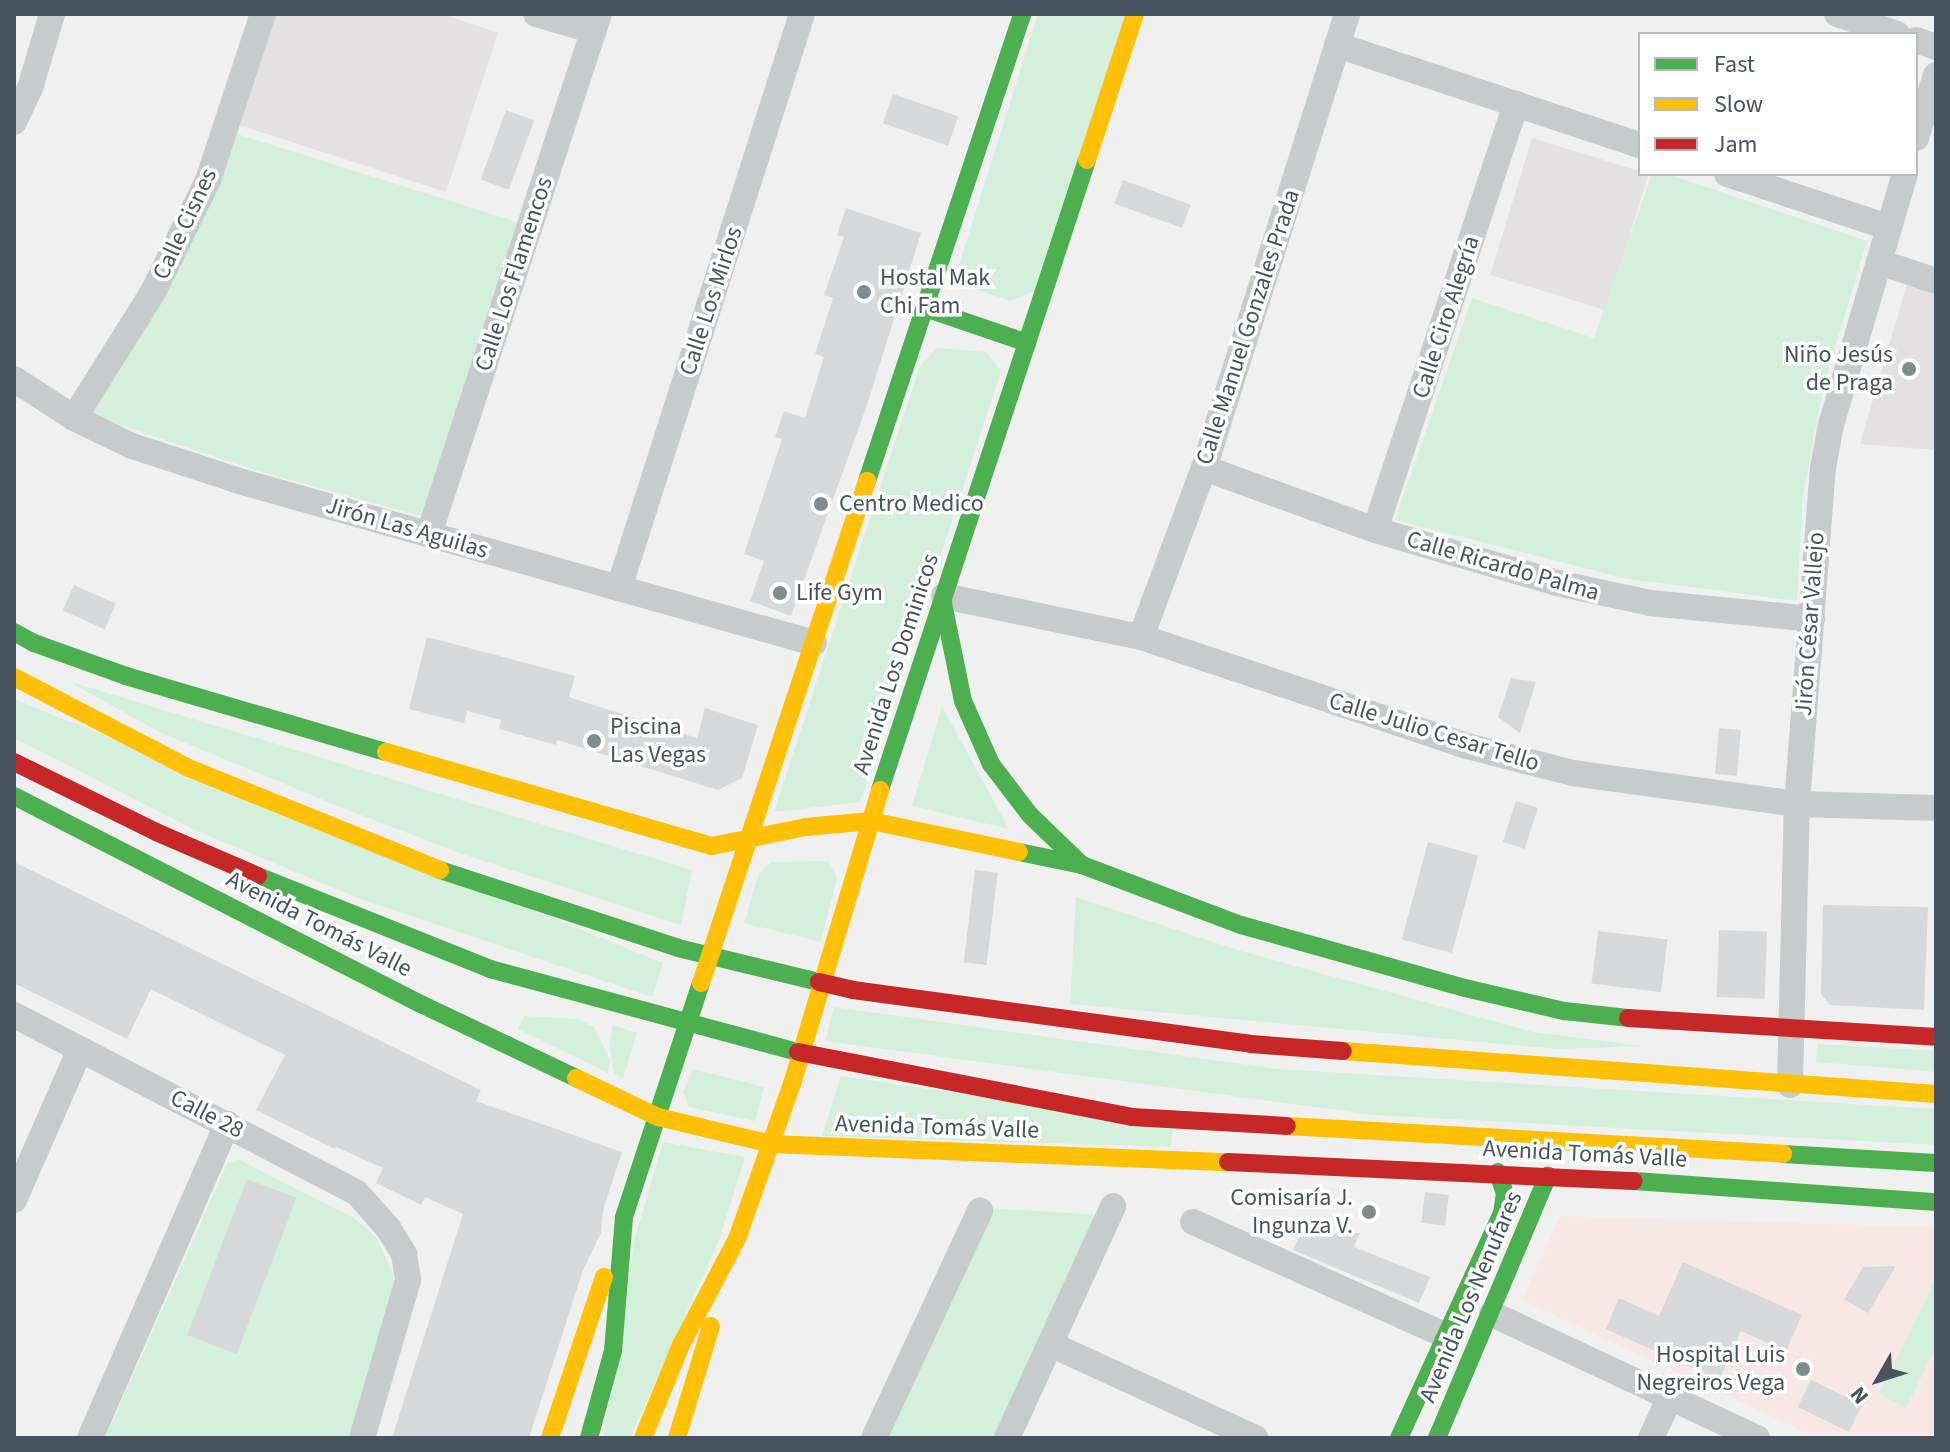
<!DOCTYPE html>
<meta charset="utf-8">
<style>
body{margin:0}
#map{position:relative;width:1950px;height:1452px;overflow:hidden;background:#f1f0f0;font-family:"Source Sans 3",sans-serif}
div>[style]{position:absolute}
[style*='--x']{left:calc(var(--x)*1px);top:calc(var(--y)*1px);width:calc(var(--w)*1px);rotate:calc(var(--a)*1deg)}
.education>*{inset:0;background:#e3e1e2;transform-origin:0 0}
.medical>*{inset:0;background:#f7e7e7}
.green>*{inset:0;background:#d4f0dc}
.building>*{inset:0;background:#d7d8d9;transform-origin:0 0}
.street>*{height:26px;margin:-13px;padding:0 13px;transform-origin:13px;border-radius:13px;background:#c7cbcc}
.fast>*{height:18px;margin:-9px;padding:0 9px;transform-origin:9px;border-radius:9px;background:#4caf50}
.slow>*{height:18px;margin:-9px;padding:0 9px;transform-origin:9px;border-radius:9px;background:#ffc107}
.jam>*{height:18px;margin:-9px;padding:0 9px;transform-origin:9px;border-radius:9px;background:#c62828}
.dots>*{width:22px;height:22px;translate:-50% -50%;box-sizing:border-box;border:4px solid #fff;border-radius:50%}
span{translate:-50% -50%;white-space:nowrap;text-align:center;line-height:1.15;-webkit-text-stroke:7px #fff;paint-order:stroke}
.street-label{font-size:24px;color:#47545d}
.poi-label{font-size:24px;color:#47545d}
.left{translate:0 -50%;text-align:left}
.right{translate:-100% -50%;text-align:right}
.frame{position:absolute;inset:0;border:16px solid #47545d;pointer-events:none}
.legend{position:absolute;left:1638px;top:32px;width:280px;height:144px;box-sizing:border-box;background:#fff;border:2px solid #b5bbbe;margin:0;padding:10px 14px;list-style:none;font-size:24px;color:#47545d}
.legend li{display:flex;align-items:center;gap:16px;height:40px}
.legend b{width:40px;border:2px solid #b5bbbe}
.north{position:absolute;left:1838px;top:1340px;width:80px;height:80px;-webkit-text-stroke:6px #fff;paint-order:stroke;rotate:231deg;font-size:22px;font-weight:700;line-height:32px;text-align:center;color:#47545d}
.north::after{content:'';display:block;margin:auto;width:28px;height:36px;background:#47545d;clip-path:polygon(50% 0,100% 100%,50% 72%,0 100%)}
</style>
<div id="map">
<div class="education">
<div style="clip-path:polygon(274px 14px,443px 14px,498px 33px,446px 192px,239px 125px)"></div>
<div style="left:1532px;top:138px;width:122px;height:143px;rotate:17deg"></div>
<div style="clip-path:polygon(1907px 284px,1936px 293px,1936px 450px,1860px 444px)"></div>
</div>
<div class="medical">
<div style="clip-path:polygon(1560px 1216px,1936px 1227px,1936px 1438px,1817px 1438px,1522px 1300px)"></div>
</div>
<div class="green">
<div style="clip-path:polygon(1038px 14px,1126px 14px,1037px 290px,1010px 301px,958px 283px,959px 265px)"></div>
<div style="clip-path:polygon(234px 133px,517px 222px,422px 516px,254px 470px,94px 416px,93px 405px,186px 255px)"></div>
<div style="clip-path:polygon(1652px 174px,1668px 174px,1867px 241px,1823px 388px,1803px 497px,1797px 601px,1628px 579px,1395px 520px,1472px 298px,1594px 338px)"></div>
<div style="clip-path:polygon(937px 348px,986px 352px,1001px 371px,860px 802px,774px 812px,920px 366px)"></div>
<div style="clip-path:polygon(68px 681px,692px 870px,681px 925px,462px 854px,345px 809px,159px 732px)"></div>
<div style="clip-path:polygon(14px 699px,663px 963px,652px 997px,363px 900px,197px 831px,14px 738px)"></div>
<div style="clip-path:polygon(942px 706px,1009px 829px,912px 806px)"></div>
<div style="clip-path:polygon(828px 861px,837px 878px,821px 942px,744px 923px,759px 873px,771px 862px)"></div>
<div style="clip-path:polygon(1076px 897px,1241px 951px,1533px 1032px,1643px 1046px,1557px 1049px,1070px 1004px)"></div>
<div style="clip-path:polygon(834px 1007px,1277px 1069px,1936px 1109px,1936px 1145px,1374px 1115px,825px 1041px)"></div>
<div style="clip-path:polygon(524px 1016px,577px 1019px,594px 1027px,610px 1060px,608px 1073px,518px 1029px)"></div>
<div style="clip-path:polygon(613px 1025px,637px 1033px,623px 1078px,614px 1073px,609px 1045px)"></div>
<div style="clip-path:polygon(1817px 1044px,1936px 1051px,1936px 1072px,1816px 1062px)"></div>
<div style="clip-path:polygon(693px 1069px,764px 1087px,755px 1121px,689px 1107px,683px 1092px)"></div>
<div style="clip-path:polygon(841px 1076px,1173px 1126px,1171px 1147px,822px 1136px)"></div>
<div style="clip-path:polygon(663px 1142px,745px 1157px,719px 1240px,630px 1438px,603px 1438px,635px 1238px)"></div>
<div style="clip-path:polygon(238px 1159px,354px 1218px,376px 1237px,393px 1274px,394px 1311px,350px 1438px,105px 1438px,227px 1164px)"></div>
<div style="clip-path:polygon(988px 1208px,1102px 1215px,998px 1438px,881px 1438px)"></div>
<div style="clip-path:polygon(1936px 1279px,1936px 1347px,1906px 1408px,1879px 1394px)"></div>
</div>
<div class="building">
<div style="left:893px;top:94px;width:69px;height:31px;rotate:19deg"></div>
<div style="left:506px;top:110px;width:30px;height:74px;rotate:20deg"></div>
<div style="left:1123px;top:180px;width:72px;height:25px;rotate:20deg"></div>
<div style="clip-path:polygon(846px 208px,921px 233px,867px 405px,791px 616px,750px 601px,764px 561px,744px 554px,782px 439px,775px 437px,784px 411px,805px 418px,824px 357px,815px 354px,833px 298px,824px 295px,844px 237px,837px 235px)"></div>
<div style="left:74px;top:585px;width:46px;height:28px;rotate:24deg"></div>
<div style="clip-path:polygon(427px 637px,575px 676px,569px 697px,697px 738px,705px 708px,758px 725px,742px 778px,718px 790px,557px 740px,556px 745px,499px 729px,501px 720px,467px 711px,464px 723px,409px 709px)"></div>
<div style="clip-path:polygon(1511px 678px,1536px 682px,1520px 733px,1498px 717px)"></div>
<div style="left:1719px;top:728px;width:22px;height:46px;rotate:5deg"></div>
<div style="left:1516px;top:801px;width:23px;height:43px;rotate:18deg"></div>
<div style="left:1428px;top:842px;width:52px;height:101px;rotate:15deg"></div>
<div style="clip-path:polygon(14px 862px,481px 1090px,476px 1101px,622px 1152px,603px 1210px,601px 1233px,583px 1270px,529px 1438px,392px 1438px,463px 1214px,425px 1197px,421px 1205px,376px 1183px,383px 1168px,336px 1147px,335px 1149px,256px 1110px,285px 1055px,151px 989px,127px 1039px,14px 983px)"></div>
<div style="left:975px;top:870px;width:23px;height:93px;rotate:7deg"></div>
<div style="clip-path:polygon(1823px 905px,1928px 907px,1924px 1010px,1830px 1005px,1821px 994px)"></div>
<div style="left:1719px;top:930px;width:48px;height:67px;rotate:2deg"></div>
<div style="left:1598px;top:931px;width:70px;height:53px;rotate:7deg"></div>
<div style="left:247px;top:1179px;width:53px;height:167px;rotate:21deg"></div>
<div style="left:1425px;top:1192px;width:24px;height:31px;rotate:7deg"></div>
<div style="clip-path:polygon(1360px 1233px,1354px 1247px,1430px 1277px,1419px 1303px,1293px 1250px,1300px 1234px)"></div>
<div style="clip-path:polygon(1683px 1262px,1802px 1315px,1786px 1351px,1741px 1331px,1719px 1380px,1606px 1329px,1619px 1298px,1659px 1316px)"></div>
<div style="clip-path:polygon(1896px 1266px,1868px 1313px,1844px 1299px,1863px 1267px)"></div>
<div style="left:1811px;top:1380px;width:57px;height:30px;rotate:26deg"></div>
</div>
<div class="street">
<div style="--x:536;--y:14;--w:60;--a:16.3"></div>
<div style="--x:1837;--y:14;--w:63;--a:18.4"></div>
<div style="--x:1916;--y:40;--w:21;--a:19"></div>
<div style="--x:1337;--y:45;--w:319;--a:18.3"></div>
<div style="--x:14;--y:122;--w:38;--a:-65"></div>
<div style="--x:30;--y:88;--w:77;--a:-73.4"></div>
<div style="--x:1916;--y:138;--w:66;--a:-72.4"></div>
<div style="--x:1727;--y:174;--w:169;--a:18.2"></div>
<div style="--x:1879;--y:262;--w:60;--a:18.4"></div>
<div style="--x:14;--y:379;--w:72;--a:33"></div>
<div style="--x:74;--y:418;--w:64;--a:25.8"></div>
<div style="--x:132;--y:446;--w:120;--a:18"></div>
<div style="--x:246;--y:483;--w:590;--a:15.73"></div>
<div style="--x:74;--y:418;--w:149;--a:-57.9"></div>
<div style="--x:153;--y:292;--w:125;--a:-63.8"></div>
<div style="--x:208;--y:180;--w:175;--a:-71.7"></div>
<div style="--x:1204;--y:468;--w:182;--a:19.9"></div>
<div style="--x:1375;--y:530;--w:190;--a:16.2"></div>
<div style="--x:1557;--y:583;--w:95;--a:12.1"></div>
<div style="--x:1650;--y:603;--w:163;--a:5.6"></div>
<div style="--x:1375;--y:530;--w:449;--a:-71.7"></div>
<div style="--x:429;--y:534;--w:547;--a:-71.9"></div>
<div style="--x:619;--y:588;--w:602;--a:-72.32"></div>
<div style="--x:944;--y:596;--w:201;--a:11.8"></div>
<div style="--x:1141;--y:637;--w:344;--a:18.5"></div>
<div style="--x:1467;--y:746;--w:109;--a:14.3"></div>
<div style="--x:1573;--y:773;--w:226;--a:7.9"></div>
<div style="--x:1797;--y:804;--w:139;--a:1.6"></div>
<div style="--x:1141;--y:637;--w:180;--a:-69.6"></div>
<div style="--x:1204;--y:468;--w:476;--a:-72.5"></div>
<div style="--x:14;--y:1015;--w:386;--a:27.4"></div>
<div style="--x:357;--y:1193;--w:47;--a:48.5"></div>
<div style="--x:388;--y:1228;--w:31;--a:58"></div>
<div style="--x:404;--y:1254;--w:26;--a:81"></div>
<div style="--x:408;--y:1280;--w:165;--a:106.2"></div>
<div style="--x:1790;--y:1085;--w:281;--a:-88.6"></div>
<div style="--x:1797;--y:804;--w:337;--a:-85.6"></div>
<div style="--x:1823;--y:468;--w:44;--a:-79.5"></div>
<div style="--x:1831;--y:425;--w:262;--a:-73.6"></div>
<div style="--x:14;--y:1200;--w:164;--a:-66.3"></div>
<div style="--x:1193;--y:1222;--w:278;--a:24.2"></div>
<div style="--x:1492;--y:1314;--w:293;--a:25.1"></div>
<div style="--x:1050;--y:1344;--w:226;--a:24.6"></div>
<div style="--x:90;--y:1438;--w:343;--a:-66.4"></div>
<div style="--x:874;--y:1438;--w:251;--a:-65"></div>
<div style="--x:1007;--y:1438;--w:255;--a:-65.4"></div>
<div style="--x:1651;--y:1438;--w:45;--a:-65.1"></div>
</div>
<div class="fast">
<div style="--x:925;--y:308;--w:108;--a:18.9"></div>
<div style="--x:867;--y:481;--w:492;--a:-71.6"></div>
<div style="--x:943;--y:603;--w:100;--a:78.5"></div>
<div style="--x:963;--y:701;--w:69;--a:66"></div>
<div style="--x:991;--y:764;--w:64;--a:52.6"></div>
<div style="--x:1030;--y:815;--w:72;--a:43.9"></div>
<div style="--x:14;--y:632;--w:23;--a:29"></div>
<div style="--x:34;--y:643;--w:98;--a:19.7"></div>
<div style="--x:126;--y:676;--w:271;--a:16.3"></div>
<div style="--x:880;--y:790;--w:663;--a:-71.81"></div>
<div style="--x:14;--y:796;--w:459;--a:27.1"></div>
<div style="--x:423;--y:1005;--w:170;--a:25.5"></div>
<div style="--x:1019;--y:852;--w:64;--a:11.7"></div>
<div style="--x:1082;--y:865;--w:170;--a:20.7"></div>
<div style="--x:1241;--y:925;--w:233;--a:15.7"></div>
<div style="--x:1465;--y:988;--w:102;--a:13.1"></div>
<div style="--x:1564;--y:1011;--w:64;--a:6.2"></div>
<div style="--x:440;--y:870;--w:250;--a:18.1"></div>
<div style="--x:678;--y:948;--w:145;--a:13.6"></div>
<div style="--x:258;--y:876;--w:250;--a:21.8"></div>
<div style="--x:490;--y:969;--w:319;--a:15.1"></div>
<div style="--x:1783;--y:1154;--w:153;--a:3.4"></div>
<div style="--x:1634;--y:1181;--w:303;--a:4"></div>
<div style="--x:589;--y:1438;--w:90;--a:-74.6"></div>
<div style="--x:613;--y:1351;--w:134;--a:-85.3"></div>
<div style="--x:624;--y:1217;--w:246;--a:-71.8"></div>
<div style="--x:1399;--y:1438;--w:247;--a:-65.4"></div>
<div style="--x:1502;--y:1213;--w:19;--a:-81"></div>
<div style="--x:1505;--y:1194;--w:23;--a:-108"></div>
<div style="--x:1437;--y:1438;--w:285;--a:-67.1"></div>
</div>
<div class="slow">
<div style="--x:1087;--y:160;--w:154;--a:-71.8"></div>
<div style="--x:14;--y:677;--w:197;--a:27.5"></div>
<div style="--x:189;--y:768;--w:271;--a:22.1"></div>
<div style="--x:386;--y:752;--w:339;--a:16.1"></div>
<div style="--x:712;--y:846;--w:96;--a:-11.4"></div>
<div style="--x:806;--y:827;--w:65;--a:-5.3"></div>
<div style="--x:871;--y:821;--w:151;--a:11.8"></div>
<div style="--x:701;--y:983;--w:529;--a:-71.7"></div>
<div style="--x:1343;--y:1051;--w:595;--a:4.15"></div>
<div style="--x:576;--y:1078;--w:91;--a:25.4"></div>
<div style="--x:658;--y:1117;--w:116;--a:13.4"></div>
<div style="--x:771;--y:1144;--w:457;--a:2.3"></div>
<div style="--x:1287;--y:1126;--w:497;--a:3.2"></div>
<div style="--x:550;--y:1438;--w:170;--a:-71.5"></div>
<div style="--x:643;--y:1438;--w:100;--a:-67.8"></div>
<div style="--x:681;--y:1345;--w:120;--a:-62.2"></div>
<div style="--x:737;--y:1239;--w:164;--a:-70.5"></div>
<div style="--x:792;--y:1084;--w:307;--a:-73.3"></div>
<div style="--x:677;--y:1438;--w:117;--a:-73.1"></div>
</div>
<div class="jam">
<div style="--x:14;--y:762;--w:158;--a:26.2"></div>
<div style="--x:156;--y:832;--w:111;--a:23.3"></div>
<div style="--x:819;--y:982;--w:35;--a:13"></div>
<div style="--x:853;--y:990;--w:402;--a:7.7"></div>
<div style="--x:1251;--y:1044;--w:92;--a:4.4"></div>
<div style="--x:1628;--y:1018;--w:309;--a:3.5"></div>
<div style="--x:798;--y:1052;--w:340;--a:11"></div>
<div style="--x:1132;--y:1117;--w:155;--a:3.3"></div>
<div style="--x:1228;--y:1162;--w:406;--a:2.7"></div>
</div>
<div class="dots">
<div style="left:864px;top:292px;background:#828b90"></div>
<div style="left:1909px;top:369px;background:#828b90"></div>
<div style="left:821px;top:504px;background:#828b90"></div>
<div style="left:780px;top:593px;background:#828b90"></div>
<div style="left:594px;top:741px;background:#828b90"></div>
<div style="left:1369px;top:1212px;background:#828b90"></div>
<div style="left:1803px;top:1369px;background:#828b90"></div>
</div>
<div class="street-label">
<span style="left:185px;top:224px;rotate:-65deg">Calle Cisnes</span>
<span style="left:514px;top:274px;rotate:-72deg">Calle Los Flamencos</span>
<span style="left:711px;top:301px;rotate:-72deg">Calle Los Mirlos</span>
<span style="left:1446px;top:317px;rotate:-72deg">Calle Ciro Alegría</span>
<span style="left:1248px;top:327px;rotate:-72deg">Calle Manuel Gonzales Prada</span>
<span style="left:407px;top:528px;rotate:16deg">Jirón Las Aguilas</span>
<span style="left:1503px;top:566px;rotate:16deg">Calle Ricardo Palma</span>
<span style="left:1810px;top:624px;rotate:-86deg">Jirón César Vallejo</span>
<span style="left:896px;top:664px;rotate:-72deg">Avenida Los Dominicos</span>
<span style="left:1434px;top:732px;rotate:17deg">Calle Julio Cesar Tello</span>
<span style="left:319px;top:924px;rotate:27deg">Avenida Tomás Valle</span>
<span style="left:207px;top:1114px;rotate:27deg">Calle 28</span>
<span style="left:937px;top:1127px;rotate:2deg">Avenida Tomás Valle</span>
<span style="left:1585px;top:1154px;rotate:3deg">Avenida Tomás Valle</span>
<span style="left:1471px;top:1297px;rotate:-67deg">Avenida Los Nenufares</span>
</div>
<div class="poi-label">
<span class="left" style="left:880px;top:292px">Hostal Mak<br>Chi Fam</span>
<span class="right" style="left:1893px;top:369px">Niño Jesús<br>de Praga</span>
<span class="left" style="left:839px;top:504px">Centro Medico</span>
<span class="left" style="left:796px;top:593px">Life Gym</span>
<span class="left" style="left:610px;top:741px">Piscina<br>Las Vegas</span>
<span class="right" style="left:1353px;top:1212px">Comisaría J.<br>Ingunza V.</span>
<span class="right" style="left:1785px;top:1369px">Hospital Luis<br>Negreiros Vega</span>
</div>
<div class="frame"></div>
<ul class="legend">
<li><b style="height:10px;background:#4caf50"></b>Fast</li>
<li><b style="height:10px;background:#ffc107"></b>Slow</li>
<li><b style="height:10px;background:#c62828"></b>Jam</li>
</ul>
<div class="north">N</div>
</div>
